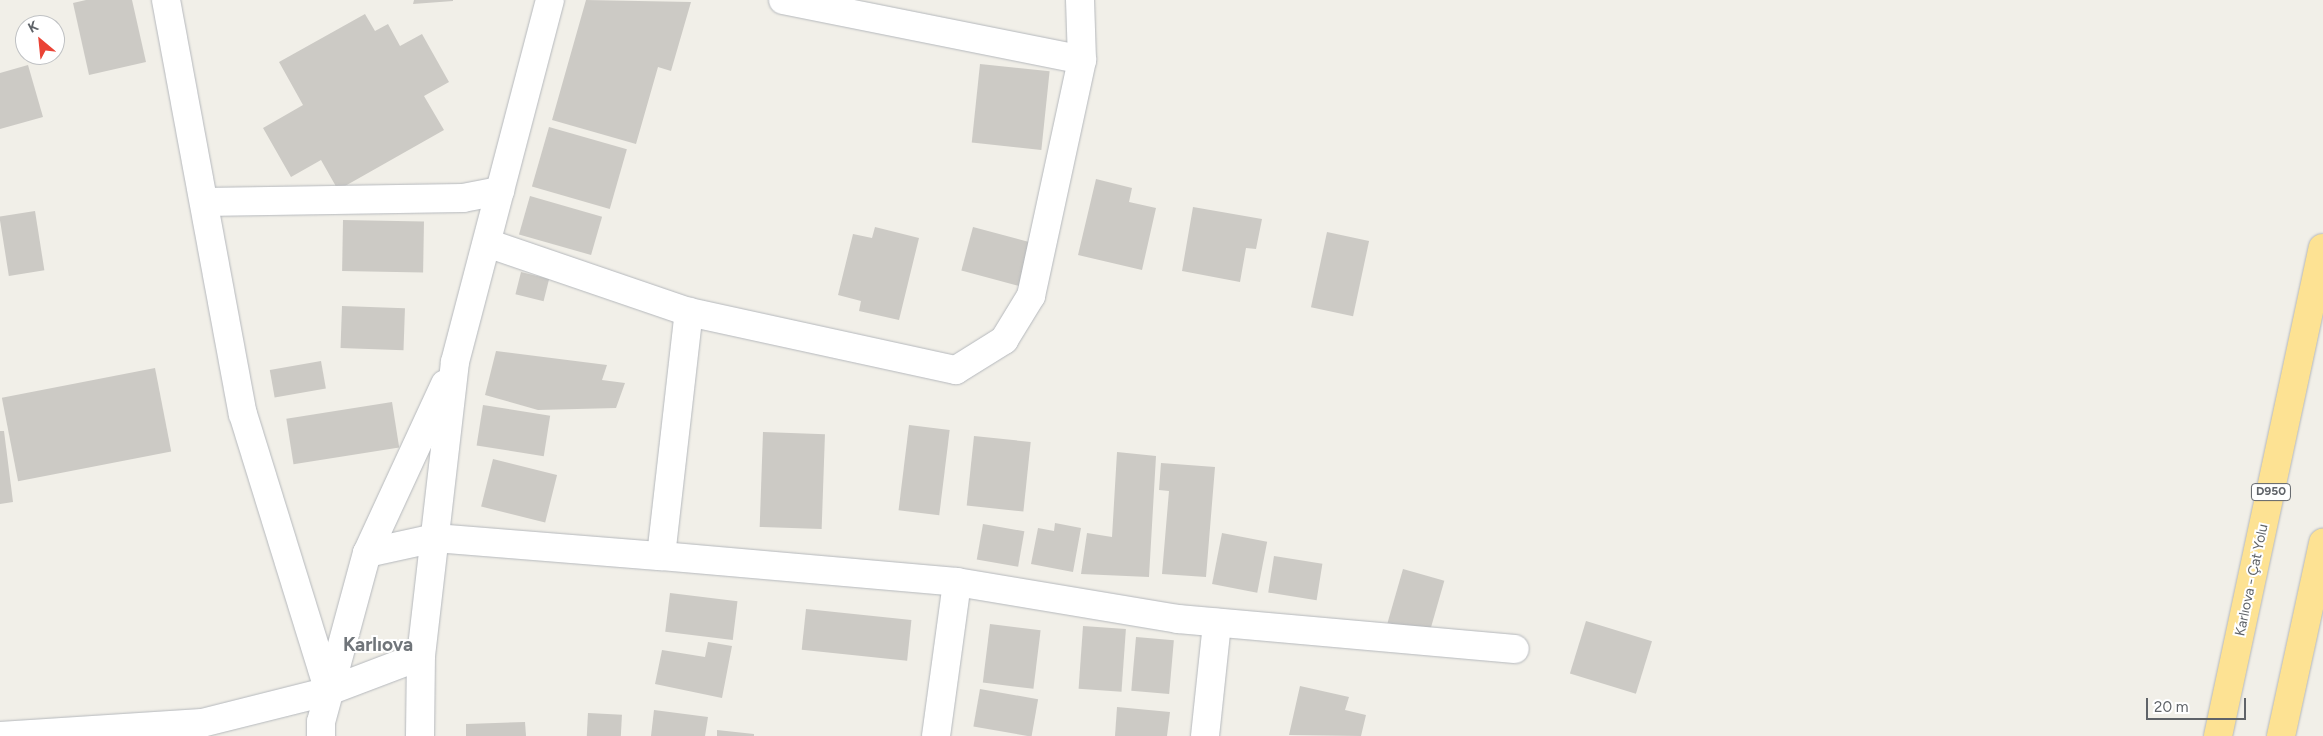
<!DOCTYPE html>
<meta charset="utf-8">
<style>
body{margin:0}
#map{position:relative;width:2323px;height:736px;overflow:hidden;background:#f1efe8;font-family:Figtree,sans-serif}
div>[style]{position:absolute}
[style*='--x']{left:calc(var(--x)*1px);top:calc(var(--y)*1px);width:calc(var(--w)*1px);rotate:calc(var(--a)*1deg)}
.building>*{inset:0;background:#cccac5;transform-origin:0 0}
.roads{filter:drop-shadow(0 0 1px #b5b8bc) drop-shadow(0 0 1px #b5b8bc)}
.minor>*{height:28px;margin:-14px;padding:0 14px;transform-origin:14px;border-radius:14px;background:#fff}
.highway>*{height:28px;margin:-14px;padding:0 14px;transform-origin:14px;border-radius:14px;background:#fde293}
span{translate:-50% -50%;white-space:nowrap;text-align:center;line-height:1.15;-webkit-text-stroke:4px #fff;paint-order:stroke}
.shield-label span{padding:1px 4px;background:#fff;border:1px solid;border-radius:4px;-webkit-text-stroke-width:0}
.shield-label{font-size:12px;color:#5f6368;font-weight:700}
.street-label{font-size:14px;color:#5f6368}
.district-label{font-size:19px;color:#70757a;font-weight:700}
.north{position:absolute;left:15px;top:15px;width:50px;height:50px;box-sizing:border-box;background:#fff;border:1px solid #bfc1c3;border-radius:50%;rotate:332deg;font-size:14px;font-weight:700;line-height:20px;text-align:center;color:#5f6368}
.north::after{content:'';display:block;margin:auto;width:18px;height:22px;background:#ea4335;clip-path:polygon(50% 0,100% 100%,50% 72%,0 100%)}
.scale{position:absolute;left:2146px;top:698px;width:100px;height:22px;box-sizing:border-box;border:2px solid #5f6368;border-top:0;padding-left:6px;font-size:15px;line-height:18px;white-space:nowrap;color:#5f6368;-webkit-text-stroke:4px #fff;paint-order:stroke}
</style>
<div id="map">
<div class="building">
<div style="clip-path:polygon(86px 0,132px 0,146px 62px,89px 75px,73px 3px)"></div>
<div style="clip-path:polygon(414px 0,453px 0,453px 1px,413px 4px)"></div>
<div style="clip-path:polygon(586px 0,691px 2px,671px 71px,658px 67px,636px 144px,552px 120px)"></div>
<div style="clip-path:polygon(365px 14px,375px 31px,388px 24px,400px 46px,422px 34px,449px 82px,424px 96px,444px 130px,338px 190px,321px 160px,291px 177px,263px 128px,303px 105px,279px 62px)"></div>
<div style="left:980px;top:64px;width:70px;height:79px;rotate:6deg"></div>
<div style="clip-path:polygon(28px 65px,43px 117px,0 129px,0 73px)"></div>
<div style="left:549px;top:127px;width:81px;height:62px;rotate:16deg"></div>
<div style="clip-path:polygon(1096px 179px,1132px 188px,1129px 202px,1156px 208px,1142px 270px,1078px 255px)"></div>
<div style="left:530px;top:196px;width:75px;height:40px;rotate:16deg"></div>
<div style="clip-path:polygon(1193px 207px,1262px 219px,1256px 249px,1246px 248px,1240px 282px,1182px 271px)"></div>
<div style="left:35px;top:211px;width:60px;height:36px;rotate:81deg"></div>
<div style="left:343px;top:220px;width:81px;height:51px;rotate:1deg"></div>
<div style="clip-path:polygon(875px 227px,919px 238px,899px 320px,859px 311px,861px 301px,838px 295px,853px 234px,872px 238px)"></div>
<div style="left:973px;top:227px;width:60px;height:45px;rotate:15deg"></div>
<div style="left:1327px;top:232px;width:43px;height:77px;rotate:12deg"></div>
<div style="left:521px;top:272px;width:29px;height:23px;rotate:14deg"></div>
<div style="left:342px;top:306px;width:63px;height:42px;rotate:2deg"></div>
<div style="clip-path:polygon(496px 351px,607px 365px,602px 380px,625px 383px,616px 408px,538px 410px,485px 395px)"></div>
<div style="left:321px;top:361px;width:28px;height:52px;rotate:80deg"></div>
<div style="left:155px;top:368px;width:85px;height:156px;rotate:79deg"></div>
<div style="left:392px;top:402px;width:46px;height:107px;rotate:81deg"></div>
<div style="left:483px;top:405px;width:68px;height:41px;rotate:9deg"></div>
<div style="left:909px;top:425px;width:41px;height:86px;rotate:7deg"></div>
<div style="clip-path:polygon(0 431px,4px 431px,13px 502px,0 504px)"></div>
<div style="left:763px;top:432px;width:62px;height:95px;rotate:2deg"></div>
<div style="left:974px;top:436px;width:57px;height:70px;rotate:6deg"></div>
<div style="clip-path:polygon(1117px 452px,1156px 456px,1149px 577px,1081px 574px,1087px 533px,1112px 537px)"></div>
<div style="left:493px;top:459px;width:66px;height:49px;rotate:14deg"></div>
<div style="clip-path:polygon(1161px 463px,1215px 467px,1206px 577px,1162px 574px,1169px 491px,1159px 490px)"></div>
<div style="clip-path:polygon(1055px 523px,1081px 528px,1073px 572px,1031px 564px,1038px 528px,1054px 531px)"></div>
<div style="left:983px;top:524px;width:42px;height:36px;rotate:10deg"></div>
<div style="left:1222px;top:533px;width:46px;height:52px;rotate:11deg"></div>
<div style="left:1274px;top:556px;width:49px;height:37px;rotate:9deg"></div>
<div style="left:1403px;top:569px;width:43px;height:56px;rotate:16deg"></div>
<div style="left:670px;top:593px;width:68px;height:39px;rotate:7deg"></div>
<div style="left:806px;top:609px;width:106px;height:41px;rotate:6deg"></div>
<div style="left:1586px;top:621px;width:69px;height:55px;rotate:17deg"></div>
<div style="left:990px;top:624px;width:51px;height:59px;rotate:7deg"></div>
<div style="left:1083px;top:626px;width:43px;height:63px;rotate:4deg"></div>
<div style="left:1136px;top:637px;width:38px;height:54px;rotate:5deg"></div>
<div style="clip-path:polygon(708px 642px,732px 646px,722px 698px,655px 684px,662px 650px,705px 657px)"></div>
<div style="clip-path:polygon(1300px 686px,1349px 697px,1345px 710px,1366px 715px,1361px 736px,1289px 735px)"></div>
<div style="left:980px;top:689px;width:59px;height:38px;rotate:10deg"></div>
<div style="clip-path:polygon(1117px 707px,1170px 712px,1167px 736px,1115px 736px)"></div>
<div style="clip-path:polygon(654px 710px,708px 717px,705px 736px,651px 736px)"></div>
<div style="left:588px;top:713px;width:34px;height:23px;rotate:3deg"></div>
<div style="clip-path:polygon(525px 722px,526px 736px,466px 736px,466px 724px)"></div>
<div style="clip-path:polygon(717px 730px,754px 734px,754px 736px,717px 736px)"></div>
</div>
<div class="roads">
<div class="minor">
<div style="--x:166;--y:0;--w:421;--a:79.5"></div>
<div style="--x:243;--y:414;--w:290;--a:72.8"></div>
<div style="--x:783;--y:0;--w:305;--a:11.3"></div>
<div style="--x:204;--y:202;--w:259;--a:-0.9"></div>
<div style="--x:463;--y:198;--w:38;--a:-11"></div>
<div style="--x:487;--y:243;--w:213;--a:18.9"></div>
<div style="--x:689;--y:312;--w:273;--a:12.3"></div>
<div style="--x:956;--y:370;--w:57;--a:-32"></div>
<div style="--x:1004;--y:340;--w:52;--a:-58.5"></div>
<div style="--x:1031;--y:296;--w:241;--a:-77.8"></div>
<div style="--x:1082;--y:60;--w:60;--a:-91.9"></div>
<div style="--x:367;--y:553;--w:70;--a:-12.4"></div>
<div style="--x:435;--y:538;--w:227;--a:4.6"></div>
<div style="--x:661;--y:556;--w:297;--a:5"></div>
<div style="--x:957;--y:582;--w:224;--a:9.5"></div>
<div style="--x:1178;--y:619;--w:338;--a:5.1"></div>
<div style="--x:661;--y:556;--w:246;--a:-83.5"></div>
<div style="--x:0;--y:736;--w:202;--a:-3.7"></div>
<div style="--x:202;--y:723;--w:131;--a:-14.1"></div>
<div style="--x:329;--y:691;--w:98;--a:-20.8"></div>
<div style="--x:321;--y:736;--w:14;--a:-90"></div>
<div style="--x:321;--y:722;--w:175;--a:-74.8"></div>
<div style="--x:367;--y:553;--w:186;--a:-65.2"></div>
<div style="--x:420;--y:736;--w:80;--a:-89.3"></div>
<div style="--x:421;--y:656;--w:296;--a:-83.4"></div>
<div style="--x:455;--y:362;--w:374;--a:-75.3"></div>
<div style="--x:936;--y:736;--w:155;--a:-82.2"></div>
<div style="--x:1205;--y:736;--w:114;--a:-83.9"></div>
</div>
<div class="highway">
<div style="--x:2218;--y:736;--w:499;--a:-77.9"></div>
<div style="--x:2281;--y:736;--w:198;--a:-77.7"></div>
</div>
</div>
<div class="shield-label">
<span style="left:2271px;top:492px">D950</span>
</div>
<div class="street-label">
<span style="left:2252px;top:580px;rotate:-78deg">Karlıova - Çat Yolu</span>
</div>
<div class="district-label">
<span style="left:378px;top:645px">Karlıova</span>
</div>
<div class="north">K</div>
<div class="scale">20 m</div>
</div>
